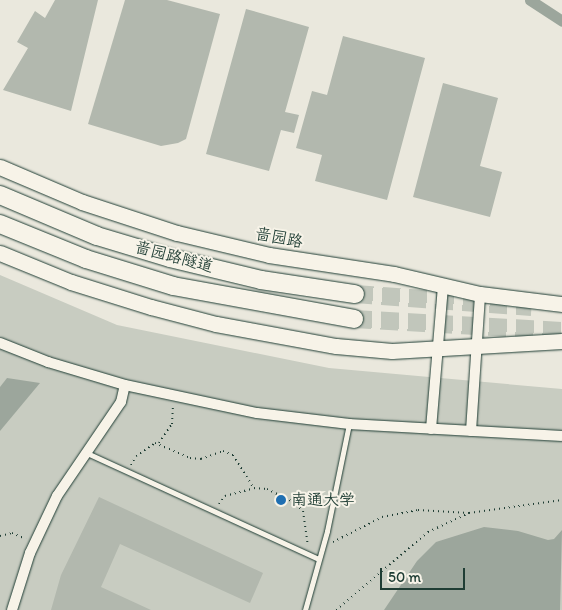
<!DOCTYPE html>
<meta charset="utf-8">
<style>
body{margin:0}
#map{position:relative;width:562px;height:610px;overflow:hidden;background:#eae8dd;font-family:Itim,"LXGW WenKai TC",sans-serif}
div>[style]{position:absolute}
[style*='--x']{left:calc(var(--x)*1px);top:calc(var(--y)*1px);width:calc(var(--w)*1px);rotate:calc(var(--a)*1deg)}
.green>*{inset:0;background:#c8ccc1}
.water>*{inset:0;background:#9ca69c}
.canal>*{height:11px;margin:-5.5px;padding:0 5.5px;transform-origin:5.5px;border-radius:5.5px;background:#9ca69c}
.building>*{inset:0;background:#b2b8ae}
.highway-tunnel>*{height:18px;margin-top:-9px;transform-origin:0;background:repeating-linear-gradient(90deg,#c1c6bb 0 18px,transparent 0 27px)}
.path>*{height:2px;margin-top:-1px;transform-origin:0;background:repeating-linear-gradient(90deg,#1f3d34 0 1px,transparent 0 5px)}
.roads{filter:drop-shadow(0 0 1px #1f3d34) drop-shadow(0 0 1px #1f3d34)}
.lane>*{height:5px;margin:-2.5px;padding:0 2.5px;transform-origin:2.5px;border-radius:2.5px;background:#f7f3e8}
.street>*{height:10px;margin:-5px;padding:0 5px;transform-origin:5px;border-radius:5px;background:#f7f3e8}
.primary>*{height:15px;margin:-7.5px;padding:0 7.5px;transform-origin:7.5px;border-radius:7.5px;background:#f7f3e8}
.highway>*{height:18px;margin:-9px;padding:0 9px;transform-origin:9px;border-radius:9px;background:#f7f3e8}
.dots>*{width:14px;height:14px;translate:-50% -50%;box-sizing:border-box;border:2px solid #f7f3e8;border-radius:50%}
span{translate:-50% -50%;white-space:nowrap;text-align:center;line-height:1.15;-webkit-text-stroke:4px #f7f3e8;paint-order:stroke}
.street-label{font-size:16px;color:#1f3d34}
.poi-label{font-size:16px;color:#1f3d34}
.left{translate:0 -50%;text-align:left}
.scale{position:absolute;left:380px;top:568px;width:85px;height:22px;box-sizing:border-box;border:2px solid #1f3d34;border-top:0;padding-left:6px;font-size:15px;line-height:18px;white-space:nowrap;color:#1f3d34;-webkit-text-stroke:4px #f7f3e8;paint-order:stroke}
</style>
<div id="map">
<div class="green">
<div style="clip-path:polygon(0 275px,117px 325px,329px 368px,562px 389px,562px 610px,0 610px)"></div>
</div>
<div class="water">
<div style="clip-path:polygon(7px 378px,40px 383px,0 431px,0 387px)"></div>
<div style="clip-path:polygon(484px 527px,518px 531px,548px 540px,554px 539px,562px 530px,560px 610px,384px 610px,417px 561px,436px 542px)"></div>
</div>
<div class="canal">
<div style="--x:530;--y:0;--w:38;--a:33"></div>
</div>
<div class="building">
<div style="clip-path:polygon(55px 0,98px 0,71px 111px,3px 90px,28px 48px,17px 42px,35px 11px,45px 18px)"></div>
<div style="clip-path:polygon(125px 0,167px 0,220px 14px,186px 139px,178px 143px,161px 146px,88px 124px)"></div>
<div style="clip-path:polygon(246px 9px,309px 27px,285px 112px,299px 115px,294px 133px,281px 130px,269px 171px,206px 154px)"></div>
<div style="clip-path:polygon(343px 36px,425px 58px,387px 200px,315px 181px,322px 155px,296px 148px,312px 91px,327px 95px)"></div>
<div style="clip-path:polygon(443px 83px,498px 98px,480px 166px,502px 172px,490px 217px,413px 197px)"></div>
<div style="clip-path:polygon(99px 497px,263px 573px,250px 603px,120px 544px,101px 587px,151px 610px,51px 610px,61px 575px)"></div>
</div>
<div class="highway-tunnel">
<div style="--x:355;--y:294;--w:177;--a:4.2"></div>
<div style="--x:354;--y:319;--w:208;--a:3.3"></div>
</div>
<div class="path">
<div style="--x:159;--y:443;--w:23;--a:-56"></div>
<div style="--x:172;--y:424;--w:19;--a:-87"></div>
<div style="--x:131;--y:465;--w:10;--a:-61"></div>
<div style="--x:136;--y:456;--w:23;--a:-34"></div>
<div style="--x:155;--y:443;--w:38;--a:23"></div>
<div style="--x:190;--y:458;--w:11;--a:5"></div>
<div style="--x:201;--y:459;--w:23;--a:-20"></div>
<div style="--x:223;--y:451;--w:11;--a:22"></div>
<div style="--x:233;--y:455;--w:39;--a:58"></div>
<div style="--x:219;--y:504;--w:10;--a:-53"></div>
<div style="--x:225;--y:496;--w:30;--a:-15"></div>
<div style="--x:254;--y:488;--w:13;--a:4"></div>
<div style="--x:267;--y:489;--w:28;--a:26"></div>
<div style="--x:292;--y:501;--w:15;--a:42"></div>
<div style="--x:303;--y:511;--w:34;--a:82"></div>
<div style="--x:0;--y:536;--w:12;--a:-14"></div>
<div style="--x:12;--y:533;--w:15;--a:23"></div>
<div style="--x:333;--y:542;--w:55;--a:-27"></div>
<div style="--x:382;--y:517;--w:37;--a:-11"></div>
<div style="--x:418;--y:510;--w:51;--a:3.4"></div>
<div style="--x:336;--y:610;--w:121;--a:-40.3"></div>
<div style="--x:428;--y:532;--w:45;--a:-24.9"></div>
<div style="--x:469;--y:513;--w:94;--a:-8"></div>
</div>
<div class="roads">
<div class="lane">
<div style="--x:87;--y:453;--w:254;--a:24.6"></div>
<div style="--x:305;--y:610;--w:82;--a:-74.4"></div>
<div style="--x:327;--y:531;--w:109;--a:-78.4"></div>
</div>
<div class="street">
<div style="--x:0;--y:343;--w:52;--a:21.6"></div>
<div style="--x:48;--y:362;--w:80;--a:16.6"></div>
<div style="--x:125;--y:385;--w:135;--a:12"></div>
<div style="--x:257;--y:413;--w:93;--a:6.8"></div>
<div style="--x:349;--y:424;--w:213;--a:3.2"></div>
<div style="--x:431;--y:429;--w:144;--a:-85.2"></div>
<div style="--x:471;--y:431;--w:137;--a:-86.2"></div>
<div style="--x:12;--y:610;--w:60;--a:-72.5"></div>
<div style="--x:30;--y:553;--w:63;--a:-64.7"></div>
<div style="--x:57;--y:496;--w:114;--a:-55.8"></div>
<div style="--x:121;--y:402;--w:17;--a:-77"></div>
</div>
<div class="primary">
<div style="--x:0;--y:167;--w:89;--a:23.1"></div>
<div style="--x:82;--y:202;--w:100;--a:18.1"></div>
<div style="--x:177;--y:233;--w:95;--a:13.4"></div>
<div style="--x:269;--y:255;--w:126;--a:8.6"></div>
<div style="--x:394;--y:274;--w:88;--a:13.1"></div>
<div style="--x:480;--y:294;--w:83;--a:7"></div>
<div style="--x:0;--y:253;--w:77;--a:22.2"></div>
<div style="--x:71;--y:282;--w:84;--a:17.4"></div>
<div style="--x:151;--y:307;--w:67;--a:14.7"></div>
<div style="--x:216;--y:324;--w:122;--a:10.4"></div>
<div style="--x:336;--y:346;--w:56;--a:5.1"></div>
<div style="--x:392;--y:351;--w:170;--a:-3.4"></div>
</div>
<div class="highway">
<div style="--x:0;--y:195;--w:105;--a:22.9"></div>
<div style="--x:97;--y:236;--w:76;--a:16.8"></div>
<div style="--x:170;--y:258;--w:94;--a:13.6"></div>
<div style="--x:261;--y:280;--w:95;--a:8.5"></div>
<div style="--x:0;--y:224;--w:93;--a:22.1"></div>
<div style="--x:86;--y:259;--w:91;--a:17.2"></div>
<div style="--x:173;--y:286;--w:184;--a:10.3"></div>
</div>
</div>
<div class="dots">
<div style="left:281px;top:500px;background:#1f6fb2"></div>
</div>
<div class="street-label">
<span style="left:279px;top:238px;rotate:11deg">啬园路</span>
<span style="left:174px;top:257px;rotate:15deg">啬园路隧道</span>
</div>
<div class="poi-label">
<span class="left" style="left:291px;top:500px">南通大学</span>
</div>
<div class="scale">50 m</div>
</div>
